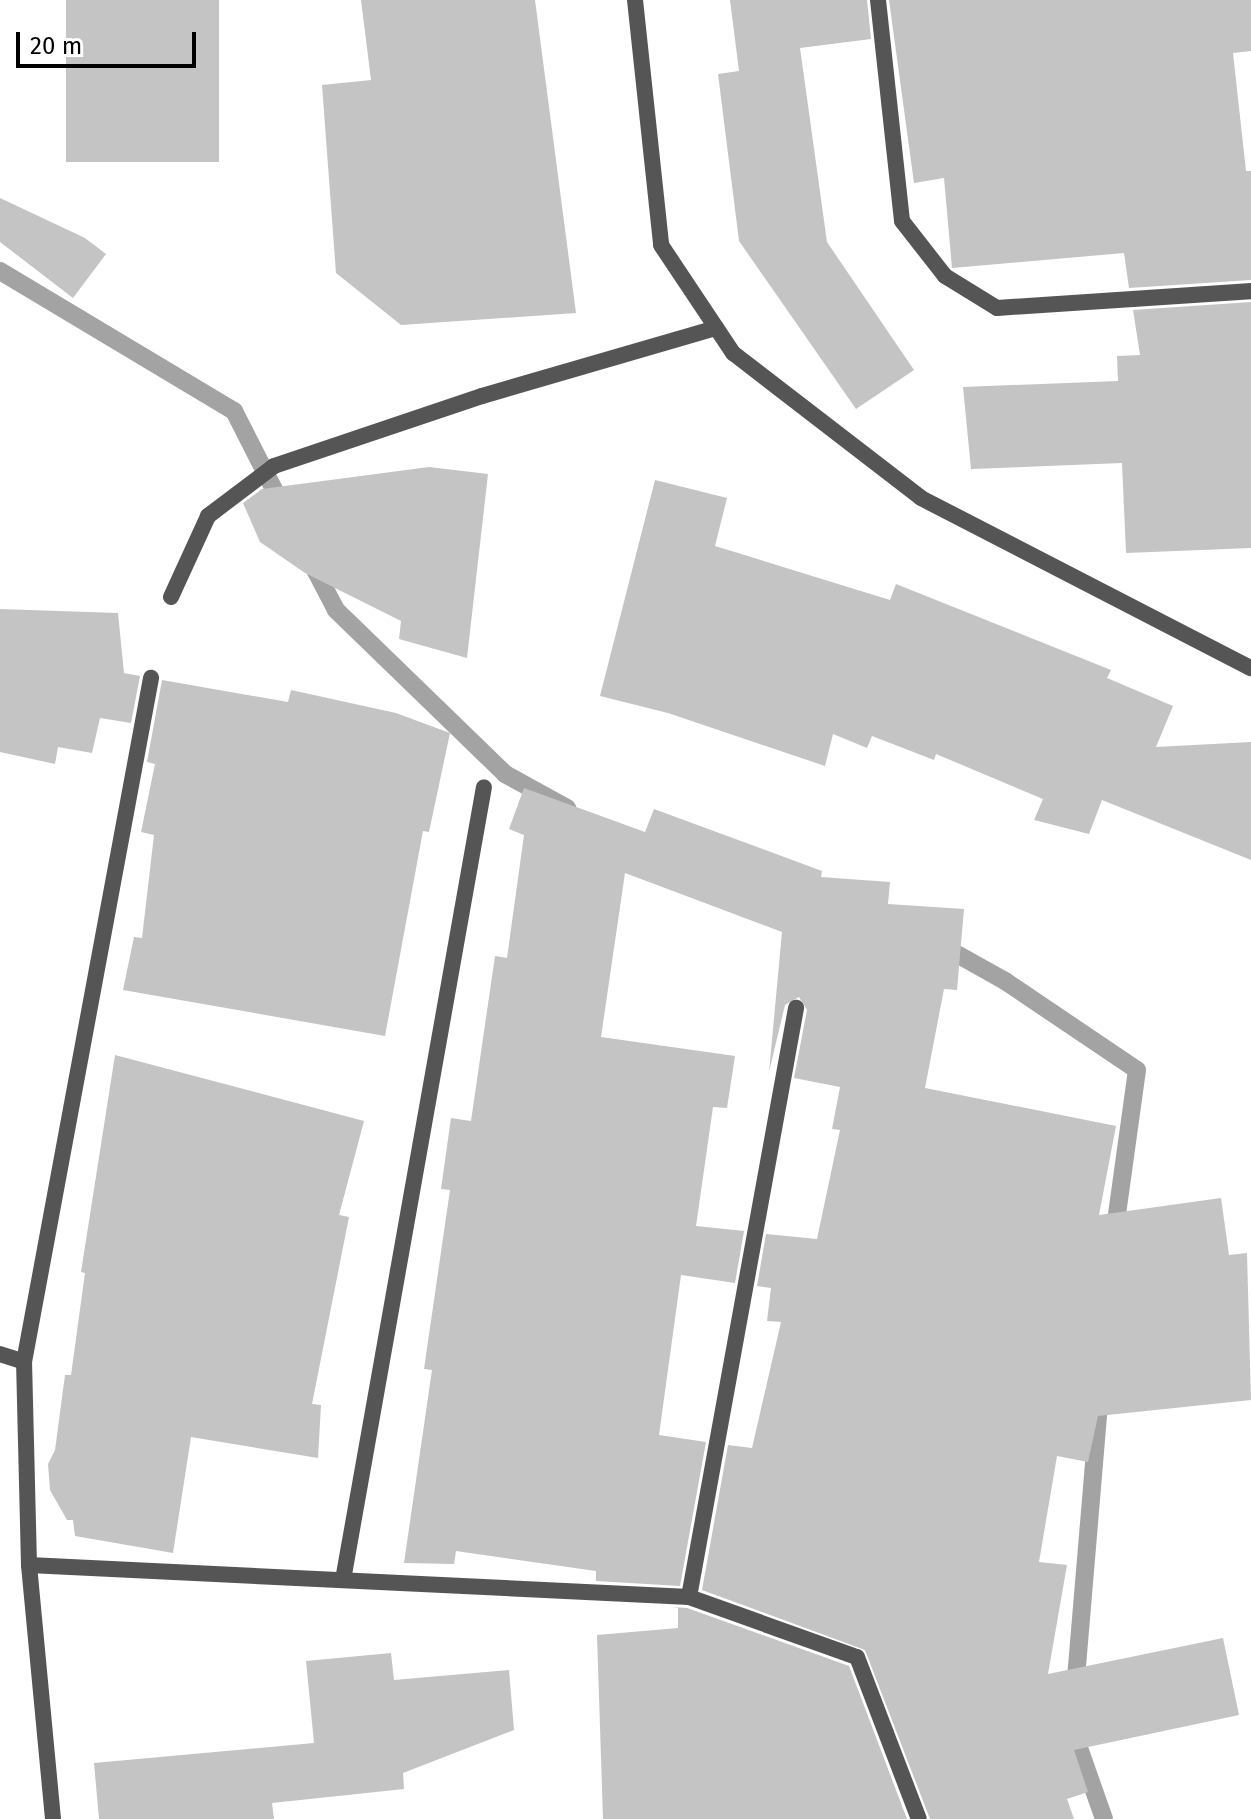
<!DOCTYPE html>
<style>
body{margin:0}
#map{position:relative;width:1251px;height:1819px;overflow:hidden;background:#fff;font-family:"Fira Sans",sans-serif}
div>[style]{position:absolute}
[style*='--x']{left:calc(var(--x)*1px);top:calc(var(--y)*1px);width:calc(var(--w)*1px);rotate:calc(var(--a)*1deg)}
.stream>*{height:18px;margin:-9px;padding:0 9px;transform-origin:9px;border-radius:9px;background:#a3a3a3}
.building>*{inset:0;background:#c4c4c4;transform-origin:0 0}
.street>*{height:16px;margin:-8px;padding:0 8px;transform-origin:8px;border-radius:8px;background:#555}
span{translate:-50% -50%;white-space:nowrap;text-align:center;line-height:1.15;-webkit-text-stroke:6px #fff;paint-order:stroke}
.scale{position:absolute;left:16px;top:32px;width:180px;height:36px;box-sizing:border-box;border:4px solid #000;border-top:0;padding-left:10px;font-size:24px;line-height:28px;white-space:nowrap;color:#000;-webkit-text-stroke:6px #fff;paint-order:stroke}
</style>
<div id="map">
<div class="stream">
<div style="--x:0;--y:271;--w:273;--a:30.9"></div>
<div style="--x:234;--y:411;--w:110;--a:63"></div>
<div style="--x:310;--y:560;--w:56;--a:62.5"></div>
<div style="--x:336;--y:610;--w:235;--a:44.1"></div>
<div style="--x:505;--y:774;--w:71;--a:28.7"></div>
<div style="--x:939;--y:944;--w:76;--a:29.3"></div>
<div style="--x:1005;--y:981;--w:159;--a:34"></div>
<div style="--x:1137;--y:1070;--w:168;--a:97.9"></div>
<div style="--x:1075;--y:1690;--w:298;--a:-85.2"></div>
<div style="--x:1072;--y:1728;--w:96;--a:70.6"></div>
</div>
<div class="building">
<div style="left:66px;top:0;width:153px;height:162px"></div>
<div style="clip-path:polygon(361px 0,535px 0,576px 313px,401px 325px,336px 273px,322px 85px,371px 80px)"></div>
<div style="clip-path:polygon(730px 0,867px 0,871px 39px,800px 48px,827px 242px,914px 370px,856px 409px,739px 241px,718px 74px,739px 71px)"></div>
<div style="clip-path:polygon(889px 0,1251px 0,1251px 51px,1233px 53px,1246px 171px,1251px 171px,1251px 280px,1129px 288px,1124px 253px,952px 268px,944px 178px,914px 183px)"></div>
<div style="clip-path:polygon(0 198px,85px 238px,106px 254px,73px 298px,0 242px)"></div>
<div style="clip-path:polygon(1251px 302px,1251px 548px,1126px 553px,1122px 463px,971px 469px,963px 387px,1118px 381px,1117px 356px,1140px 355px,1133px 310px)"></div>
<div style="clip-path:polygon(429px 467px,488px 474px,467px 658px,399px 639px,401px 621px,305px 573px,260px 542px,243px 503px,262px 489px)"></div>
<div style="clip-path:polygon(655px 480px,727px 498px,715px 546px,890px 600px,896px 584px,1111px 670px,1107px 678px,1173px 706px,1156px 747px,1251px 742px,1251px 860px,1102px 800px,1089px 834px,1034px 820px,1043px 799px,936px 754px,934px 760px,872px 736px,867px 748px,833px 734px,825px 766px,668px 713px,600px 696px)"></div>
<div style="clip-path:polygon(0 609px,118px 613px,124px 673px,140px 676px,131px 723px,100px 718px,92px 753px,58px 747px,55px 764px,0 752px)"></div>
<div style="clip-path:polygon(162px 680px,288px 702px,291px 690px,396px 713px,450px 733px,429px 832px,423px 831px,385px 1036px,123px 990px,134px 937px,142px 938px,154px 835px,141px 832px,155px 764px,147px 762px)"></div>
<div style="clip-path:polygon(524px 788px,645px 832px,654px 809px,822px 871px,821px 877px,890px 882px,888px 904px,964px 909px,957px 990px,944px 989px,925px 1088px,1116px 1126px,1099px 1215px,1221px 1198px,1229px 1255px,1247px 1253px,1251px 1400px,1098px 1416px,1088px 1462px,1057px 1456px,1039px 1562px,1067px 1565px,1048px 1674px,1223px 1638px,1239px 1715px,1074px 1750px,1088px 1792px,1067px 1799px,1074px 1819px,930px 1819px,865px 1650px,702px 1590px,728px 1445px,752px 1448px,781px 1322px,767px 1321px,771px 1288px,757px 1286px,766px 1234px,817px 1239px,840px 1130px,832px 1129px,840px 1087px,794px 1078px,807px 1010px,799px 997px,785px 1005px,769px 1072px,782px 932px,625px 873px,601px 1037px,735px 1056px,727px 1108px,713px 1107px,696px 1226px,744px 1231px,735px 1283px,681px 1275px,659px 1435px,706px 1442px,680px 1586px,596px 1581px,596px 1571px,456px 1551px,454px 1564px,404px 1563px,432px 1370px,424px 1369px,450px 1190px,441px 1189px,451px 1118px,471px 1121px,495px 956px,507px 958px,524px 835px,509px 829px)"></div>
<div style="clip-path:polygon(115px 1055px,364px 1121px,339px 1215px,349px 1217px,312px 1404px,321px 1405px,318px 1458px,191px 1437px,173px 1553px,75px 1536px,73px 1520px,67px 1520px,50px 1490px,48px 1464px,55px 1450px,65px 1375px,71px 1375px,85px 1273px,81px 1272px)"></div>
<div style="clip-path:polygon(671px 1607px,687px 1608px,849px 1666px,907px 1819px,603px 1819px,597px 1635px,678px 1628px,678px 1608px)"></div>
<div style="clip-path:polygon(391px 1653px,394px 1680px,509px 1670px,514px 1730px,403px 1773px,404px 1789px,272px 1803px,274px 1819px,99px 1819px,94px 1763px,314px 1743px,306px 1661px)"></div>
</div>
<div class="street">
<div style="--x:635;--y:0;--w:246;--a:83.9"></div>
<div style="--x:661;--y:245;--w:130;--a:56.3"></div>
<div style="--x:733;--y:353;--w:237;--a:37.6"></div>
<div style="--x:921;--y:498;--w:371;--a:27.3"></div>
<div style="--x:878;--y:0;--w:222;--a:83.8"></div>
<div style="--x:902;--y:221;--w:70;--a:52"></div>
<div style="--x:945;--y:276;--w:61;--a:31.6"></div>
<div style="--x:997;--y:308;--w:255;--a:-3.8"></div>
<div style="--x:171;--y:597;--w:89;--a:-65.4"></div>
<div style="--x:208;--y:516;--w:83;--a:-37.1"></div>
<div style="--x:274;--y:466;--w:219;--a:-18.6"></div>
<div style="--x:482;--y:396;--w:244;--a:-16.2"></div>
<div style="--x:0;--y:1354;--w:25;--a:18"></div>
<div style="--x:29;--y:1565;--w:661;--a:2.78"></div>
<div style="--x:689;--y:1597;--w:599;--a:-79.7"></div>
<div style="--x:343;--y:1580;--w:805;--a:-79.92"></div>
<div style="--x:689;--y:1597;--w:178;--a:19.7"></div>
<div style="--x:857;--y:1657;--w:173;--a:69.1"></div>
<div style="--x:53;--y:1819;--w:255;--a:-95.4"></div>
<div style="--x:29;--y:1565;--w:203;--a:-91.4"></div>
<div style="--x:24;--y:1362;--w:696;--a:-79.48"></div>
</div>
<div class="scale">20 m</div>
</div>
